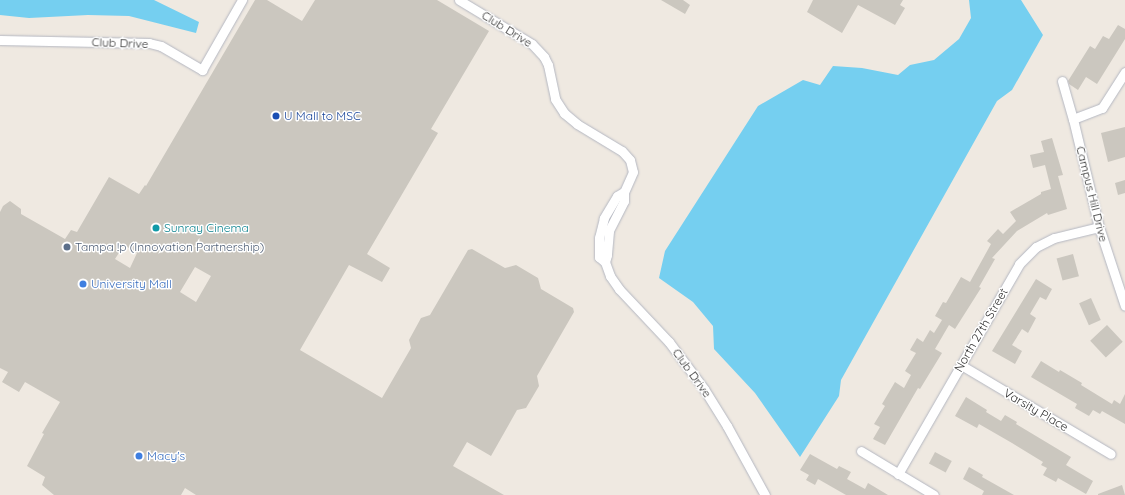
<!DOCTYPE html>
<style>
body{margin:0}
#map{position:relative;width:1125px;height:495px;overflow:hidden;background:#efe9e1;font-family:Quicksand,sans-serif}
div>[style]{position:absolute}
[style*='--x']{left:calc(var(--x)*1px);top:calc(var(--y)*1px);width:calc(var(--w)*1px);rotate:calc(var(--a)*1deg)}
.water>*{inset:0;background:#75cff0}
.building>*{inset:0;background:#cbc7bf;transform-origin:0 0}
.roads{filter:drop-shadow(0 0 1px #b4b7c1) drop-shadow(0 0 1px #b4b7c1)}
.street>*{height:9px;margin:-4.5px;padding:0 4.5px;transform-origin:4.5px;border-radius:4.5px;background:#fff}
.dots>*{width:11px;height:11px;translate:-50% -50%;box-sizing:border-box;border:2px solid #fff;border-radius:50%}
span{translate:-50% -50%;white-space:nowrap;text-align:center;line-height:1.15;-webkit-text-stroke:3px #fff;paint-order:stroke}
.street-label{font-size:12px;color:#2e2e2e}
.transit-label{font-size:12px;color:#164399}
.left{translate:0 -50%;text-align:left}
.culture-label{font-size:12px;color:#0d838f}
.service-label{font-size:12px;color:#4e5e75}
.shop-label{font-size:12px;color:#366cbe}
</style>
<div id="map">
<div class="water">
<div style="clip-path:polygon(0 0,154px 0,199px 22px,196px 33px,129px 16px,88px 15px,29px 18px,0 15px)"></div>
<div style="clip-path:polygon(969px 0,1021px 0,1043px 35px,1012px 90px,997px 101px,841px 380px,839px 396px,800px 457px,755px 393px,714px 349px,713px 326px,693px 302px,659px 278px,665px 251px,758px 106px,803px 80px,820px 85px,833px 66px,862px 68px,898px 75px,910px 65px,934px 60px,959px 39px,971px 18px)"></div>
</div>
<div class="building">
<div style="clip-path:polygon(evenodd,255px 0,267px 0,302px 21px,315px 0,437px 0,489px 31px,431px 129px,438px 133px,367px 254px,390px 268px,382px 282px,349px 265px,300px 350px,382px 398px,411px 348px,409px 340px,421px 318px,430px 315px,468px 250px,472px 249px,505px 268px,516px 265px,538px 278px,541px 289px,573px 308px,574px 312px,537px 376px,539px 386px,526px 408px,517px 410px,491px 456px,467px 442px,453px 466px,504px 495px,196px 495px,185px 488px,181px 495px,54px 495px,42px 485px,45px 477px,27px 466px,44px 434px,42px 433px,60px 402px,25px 382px,19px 392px,2px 382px,8px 372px,0 368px,0 212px,3px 206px,10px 201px,21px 209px,21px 214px,65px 239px,71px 230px,77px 232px,109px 177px,139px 194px,145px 185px,146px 186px,255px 0,124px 245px,137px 253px,130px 268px,115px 259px,124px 245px,255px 0,195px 267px,211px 276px,196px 302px,180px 292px,195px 267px)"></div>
<div style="clip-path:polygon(661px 0,683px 0,690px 5px,685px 14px)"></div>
<div style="clip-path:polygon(813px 0,903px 0,900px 5px,905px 8px,895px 25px,858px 5px,842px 33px,807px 12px)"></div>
<div style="clip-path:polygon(1118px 25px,1125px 29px,1125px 39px,1097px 84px,1086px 77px,1078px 90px,1069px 84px,1068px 81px,1090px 46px,1095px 49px,1103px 36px,1109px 39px)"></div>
<div style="clip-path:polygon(1125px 127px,1125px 157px,1108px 162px,1101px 133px)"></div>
<div style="clip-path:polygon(1052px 138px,1063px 175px,1058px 176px,1067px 209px,1048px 215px,1047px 213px,1017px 231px,992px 258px,995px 259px,979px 287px,981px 288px,955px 329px,949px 325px,935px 349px,942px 353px,920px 389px,918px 388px,885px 445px,873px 439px,880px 427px,874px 424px,885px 406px,882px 404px,895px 382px,904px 388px,911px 375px,905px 371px,916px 353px,910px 350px,917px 338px,923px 342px,930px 330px,934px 333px,942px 320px,935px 316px,943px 302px,946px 303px,961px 277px,970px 282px,991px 244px,987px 241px,998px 229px,1003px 234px,1016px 221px,1010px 212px,1041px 194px,1041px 192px,1051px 189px,1045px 165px,1033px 168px,1030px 155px,1044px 152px,1041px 141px)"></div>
<div style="clip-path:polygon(1125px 180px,1125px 193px,1118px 195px,1115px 183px)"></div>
<div style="left:1073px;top:254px;width:23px;height:17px;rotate:75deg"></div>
<div style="clip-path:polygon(1036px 279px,1052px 289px,1046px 300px,1040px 297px,1030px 314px,1036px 318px,1028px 333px,1022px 329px,1012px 345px,1022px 351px,1015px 364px,992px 351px)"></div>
<div style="left:1091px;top:298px;width:24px;height:13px;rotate:66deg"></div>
<div style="left:1107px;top:325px;width:23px;height:23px;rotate:47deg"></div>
<div style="clip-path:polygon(1041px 361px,1059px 372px,1060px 370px,1082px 383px,1081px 385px,1112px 404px,1114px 400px,1120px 404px,1125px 394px,1125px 424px,1102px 411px,1100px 414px,1093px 410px,1089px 416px,1075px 408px,1077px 404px,1031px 377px)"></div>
<div style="clip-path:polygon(966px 397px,987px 410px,986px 412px,1001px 421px,1005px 415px,1017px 422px,1016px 424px,1071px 457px,1066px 465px,1093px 481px,1086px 494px,1058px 478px,1056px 482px,1043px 475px,1047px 468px,1041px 465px,1043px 462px,1012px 443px,979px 424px,977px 428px,955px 416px)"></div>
<div style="left:935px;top:452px;width:19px;height:13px;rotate:28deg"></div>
<div style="clip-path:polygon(810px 454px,837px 469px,839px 466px,851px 472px,847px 479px,865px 489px,868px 483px,888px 495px,846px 495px,818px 479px,815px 485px,806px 480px,809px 475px,800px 470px)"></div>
<div style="clip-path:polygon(969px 467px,983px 475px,982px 477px,1014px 495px,982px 495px,984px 491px,963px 479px)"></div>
<div style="clip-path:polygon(1122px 485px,1125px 495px,1098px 495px,1098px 494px)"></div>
</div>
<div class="roads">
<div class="street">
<div style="--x:459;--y:0;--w:85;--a:31.1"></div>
<div style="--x:532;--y:44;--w:18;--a:47"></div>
<div style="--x:544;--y:57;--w:9;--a:63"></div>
<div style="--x:548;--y:65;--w:35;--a:78"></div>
<div style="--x:555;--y:99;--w:17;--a:57"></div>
<div style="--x:564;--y:113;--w:17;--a:40"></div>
<div style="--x:577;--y:124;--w:52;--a:31"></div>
<div style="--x:622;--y:151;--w:12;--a:48"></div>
<div style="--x:630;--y:160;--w:12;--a:76"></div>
<div style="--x:633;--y:172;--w:22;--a:114"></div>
<div style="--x:624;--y:192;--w:9;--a:90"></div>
<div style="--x:624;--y:201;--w:34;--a:117"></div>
<div style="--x:609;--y:231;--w:24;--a:95"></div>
<div style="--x:607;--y:255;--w:7;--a:106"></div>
<div style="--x:0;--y:40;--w:149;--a:1.2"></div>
<div style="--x:149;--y:43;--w:12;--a:14"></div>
<div style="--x:161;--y:46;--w:48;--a:30.3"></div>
<div style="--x:202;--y:70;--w:81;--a:-60.3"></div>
<div style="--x:1062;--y:81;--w:40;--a:74"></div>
<div style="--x:1073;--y:119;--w:111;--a:76.5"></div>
<div style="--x:1099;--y:227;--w:83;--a:71.8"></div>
<div style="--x:1073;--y:119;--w:31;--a:-21"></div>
<div style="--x:1102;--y:108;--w:43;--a:-57.4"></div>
<div style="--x:624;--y:192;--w:8;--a:150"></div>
<div style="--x:617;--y:196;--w:26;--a:121"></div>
<div style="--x:604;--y:218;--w:21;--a:104"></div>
<div style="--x:599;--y:238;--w:19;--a:90"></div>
<div style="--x:599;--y:257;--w:8;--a:40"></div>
<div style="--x:605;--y:262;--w:15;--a:70"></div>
<div style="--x:610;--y:276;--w:16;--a:55"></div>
<div style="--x:619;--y:289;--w:73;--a:46.7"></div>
<div style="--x:669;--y:342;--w:59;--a:53.3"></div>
<div style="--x:704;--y:389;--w:44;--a:58.1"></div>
<div style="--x:727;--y:426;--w:79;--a:61.2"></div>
<div style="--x:961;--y:365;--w:174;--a:30.7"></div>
<div style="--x:861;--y:451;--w:85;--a:31.1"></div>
<div style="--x:898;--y:474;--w:242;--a:-60"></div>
<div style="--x:1019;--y:264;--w:24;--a:-45"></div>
<div style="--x:1036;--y:247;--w:20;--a:-27"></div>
<div style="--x:1054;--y:238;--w:46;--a:-13.7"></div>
</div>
</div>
<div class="dots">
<div style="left:276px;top:116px;background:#1a4fb4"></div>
<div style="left:156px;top:228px;background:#0f9aa8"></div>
<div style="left:67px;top:247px;background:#5c6f8a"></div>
<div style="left:83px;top:284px;background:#3f7fe0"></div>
<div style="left:139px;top:456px;background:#3f7fe0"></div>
</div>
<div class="street-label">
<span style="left:507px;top:29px;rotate:32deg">Club Drive</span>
<span style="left:120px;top:43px;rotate:2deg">Club Drive</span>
<span style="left:1092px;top:194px;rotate:76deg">Campus Hill Drive</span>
<span style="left:981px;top:330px;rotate:-60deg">North 27th Street</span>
<span style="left:692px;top:373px;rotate:54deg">Club Drive</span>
<span style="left:1036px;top:410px;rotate:30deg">Varsity Place</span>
</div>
<div class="transit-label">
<span class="left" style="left:284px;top:116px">U Mall to MSC</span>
</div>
<div class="culture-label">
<span class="left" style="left:164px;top:228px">Sunray Cinema</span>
</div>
<div class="service-label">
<span class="left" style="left:75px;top:247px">Tampa !p (Innovation Partnership)</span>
</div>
<div class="shop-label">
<span class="left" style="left:91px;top:284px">University Mall</span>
<span class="left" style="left:147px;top:456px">Macy's</span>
</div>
</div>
